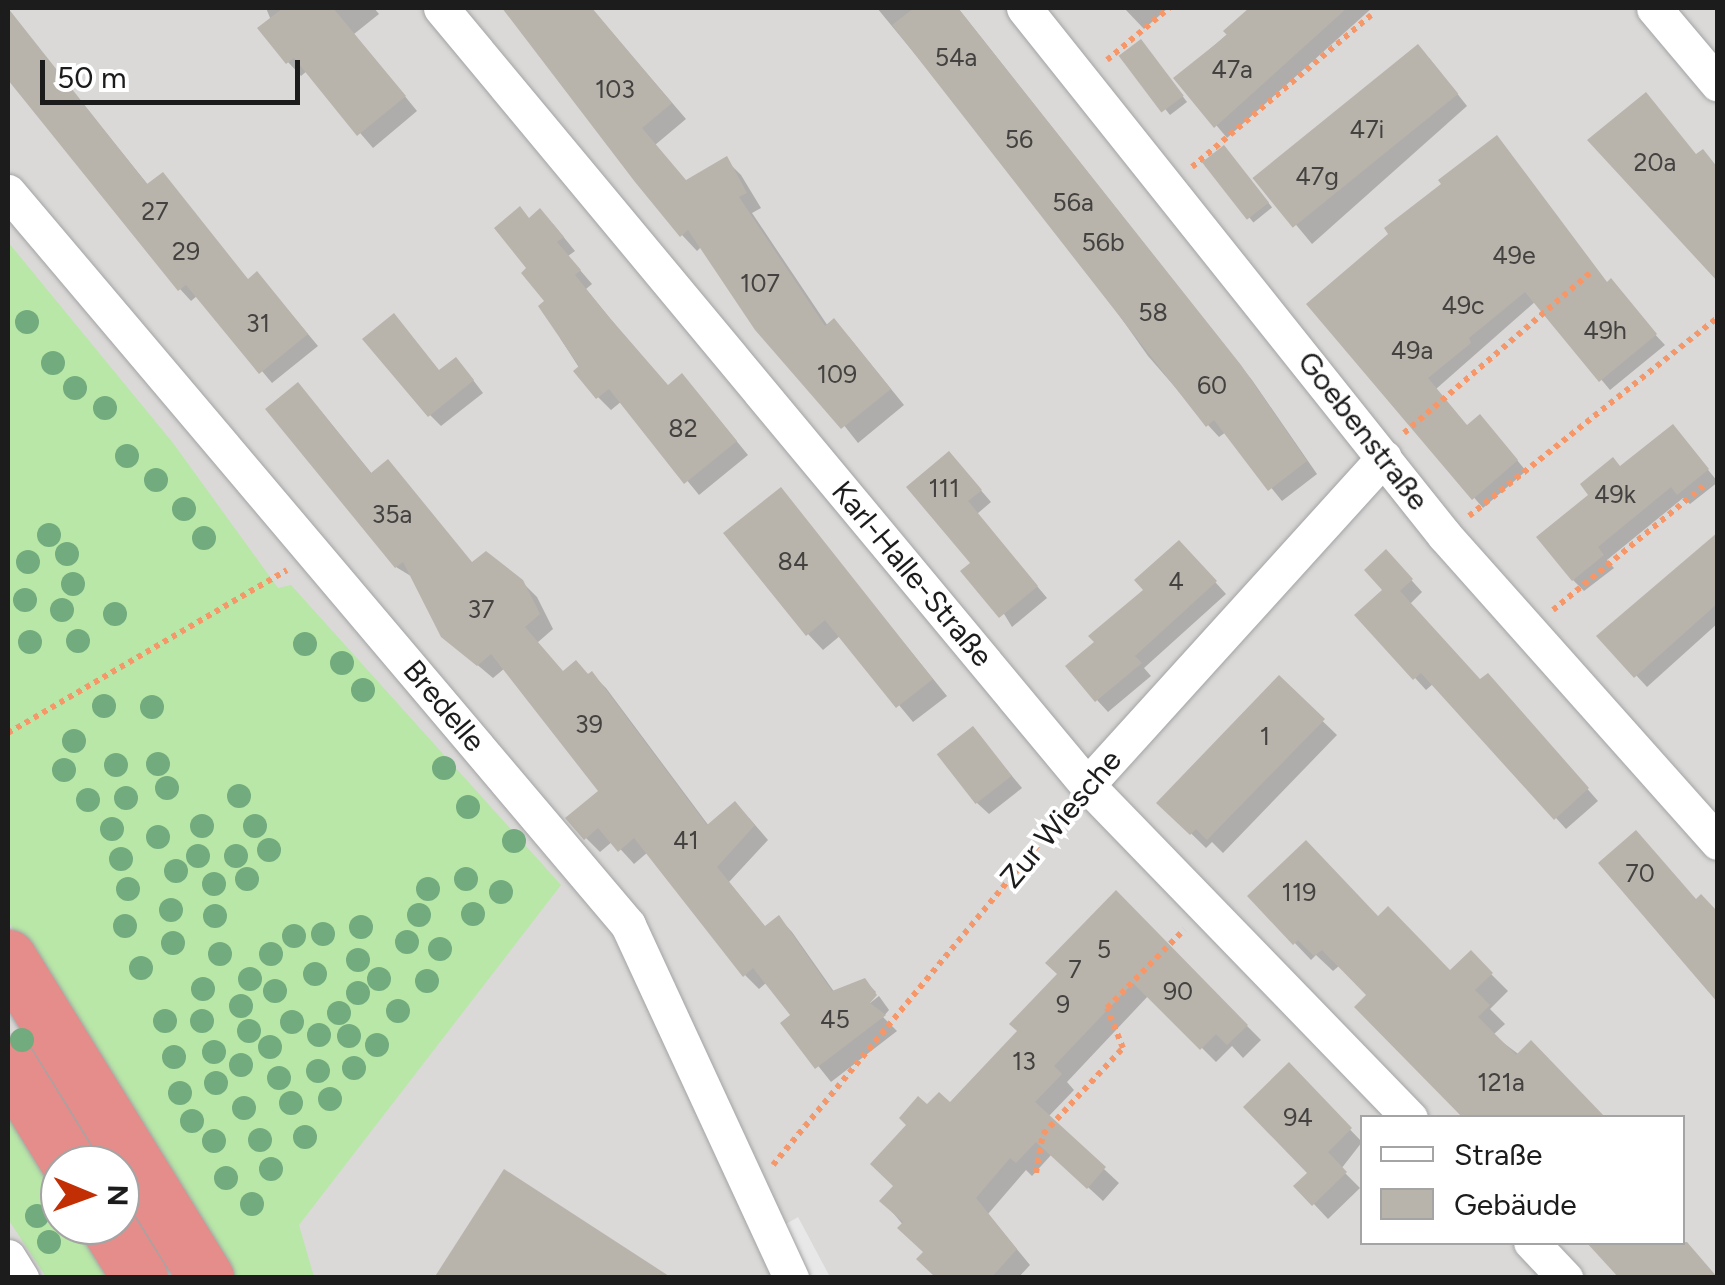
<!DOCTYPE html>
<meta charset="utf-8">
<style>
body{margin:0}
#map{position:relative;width:1725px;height:1285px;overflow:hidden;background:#edece1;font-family:Figtree,sans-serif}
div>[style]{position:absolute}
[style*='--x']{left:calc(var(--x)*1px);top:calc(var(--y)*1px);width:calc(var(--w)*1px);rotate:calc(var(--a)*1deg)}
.residential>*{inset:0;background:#dad9d8}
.grass>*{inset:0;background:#b8e7a7}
.parking>*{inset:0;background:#e8e8e8}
.shadow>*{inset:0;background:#0003;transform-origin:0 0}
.building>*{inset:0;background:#b9b4ab;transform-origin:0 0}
.path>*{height:6px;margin-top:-3px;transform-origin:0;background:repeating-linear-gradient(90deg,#f69769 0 5px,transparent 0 10px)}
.roads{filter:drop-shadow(0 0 2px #a3a3a3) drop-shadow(0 0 2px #a3a3a3)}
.street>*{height:35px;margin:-17.5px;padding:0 17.5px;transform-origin:17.5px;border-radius:17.5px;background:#fff}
.highway>*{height:55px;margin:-27.5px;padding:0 27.5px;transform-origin:27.5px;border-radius:27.5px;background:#e48d8a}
.trees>*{width:24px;height:24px;margin:-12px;border-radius:50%;background:#72ab7e}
span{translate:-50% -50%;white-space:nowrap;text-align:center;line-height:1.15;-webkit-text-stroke:8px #fff;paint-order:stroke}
.number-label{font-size:25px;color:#434240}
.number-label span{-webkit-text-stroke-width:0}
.street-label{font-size:30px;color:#1c1c1c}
.frame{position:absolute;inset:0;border:10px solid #1c1c1c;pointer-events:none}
.legend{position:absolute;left:1360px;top:1115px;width:325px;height:130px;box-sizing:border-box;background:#fff;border:2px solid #a4a4a4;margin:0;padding:12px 18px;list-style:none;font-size:30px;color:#1c1c1c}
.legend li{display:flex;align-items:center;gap:20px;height:50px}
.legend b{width:50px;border:2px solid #a4a4a4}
.north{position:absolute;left:40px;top:1145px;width:100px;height:100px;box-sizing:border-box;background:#fff;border:2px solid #a4a4a4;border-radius:50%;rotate:91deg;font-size:28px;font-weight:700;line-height:40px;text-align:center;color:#1c1c1c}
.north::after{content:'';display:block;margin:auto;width:35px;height:45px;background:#c22f05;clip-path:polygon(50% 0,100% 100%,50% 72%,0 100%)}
.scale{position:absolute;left:40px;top:60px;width:260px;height:45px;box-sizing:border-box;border:5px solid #1c1c1c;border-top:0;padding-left:12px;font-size:30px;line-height:35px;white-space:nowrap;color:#1c1c1c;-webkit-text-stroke:8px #fff;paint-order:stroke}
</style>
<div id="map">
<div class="residential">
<div style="clip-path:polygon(evenodd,8px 8px,1717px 8px,1717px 1277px,8px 1277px,8px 8px,1362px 1118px,1682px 1118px,1682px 1242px,1362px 1242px,1362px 1118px,8px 8px,60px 1165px,120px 1165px,120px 1225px,60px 1225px,60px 1165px)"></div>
</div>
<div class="grass">
<div style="clip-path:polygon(8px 242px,173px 443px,278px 588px,291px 585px,561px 885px,299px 1225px,314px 1277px,220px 1277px,8px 921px)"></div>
<div style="clip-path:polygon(8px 1114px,60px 1200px,60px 1225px,75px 1225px,107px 1277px,46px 1277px,8px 1219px)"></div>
</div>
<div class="parking">
<div style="clip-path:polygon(798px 1217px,830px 1277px,787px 1277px,764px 1237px)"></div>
</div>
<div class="shadow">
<div style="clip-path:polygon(266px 8px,374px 8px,379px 14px,354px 34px,417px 111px,373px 148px,307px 71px,301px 76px,288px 62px)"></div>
<div style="clip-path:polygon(504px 8px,591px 8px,686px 119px,655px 145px,687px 183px,726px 160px,741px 175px,761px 208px,752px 213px,828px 326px,849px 337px,904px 405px,858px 443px,702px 246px,697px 251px,682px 235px)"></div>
<div style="clip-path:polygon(877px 8px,958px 8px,1252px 380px,1317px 474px,1282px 501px,1226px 432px,1219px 437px,1208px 425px,1148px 356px,1051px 219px)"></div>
<div style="clip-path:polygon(1124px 8px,1168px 8px,1144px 29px)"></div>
<div style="clip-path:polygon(1257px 8px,1372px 8px,1227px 138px,1177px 78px)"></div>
<div style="clip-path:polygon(20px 26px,149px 186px,249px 281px,268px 286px,318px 346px,272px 383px,198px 295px,191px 301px,180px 289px,8px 76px,8px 37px)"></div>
<div style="clip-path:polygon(1146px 47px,1187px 102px,1170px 115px,1123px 56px)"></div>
<div style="clip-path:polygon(1429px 58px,1467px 106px,1312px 244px,1263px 185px)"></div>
<div style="clip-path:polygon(1497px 138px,1608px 284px,1665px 345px,1610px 390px,1536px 301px,1436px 389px,1467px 427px,1490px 427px,1526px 471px,1483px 508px,1309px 305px)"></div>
<div style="left:1228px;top:153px;width:70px;height:24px;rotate:51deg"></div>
<div style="clip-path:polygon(530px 220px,553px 224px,575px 251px,568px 256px,592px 284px,586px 289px,622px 333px,669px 387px,695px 390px,748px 455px,699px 495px,622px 401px,611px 410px,598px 397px,560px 338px,564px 334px,530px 268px)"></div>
<div style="clip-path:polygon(441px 372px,467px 372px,483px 393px,441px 426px,430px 415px)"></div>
<div style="clip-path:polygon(311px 399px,373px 475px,473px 564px,522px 582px,537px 597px,553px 629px,537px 643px,563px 673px,592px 674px,606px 688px,709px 826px,749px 818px,768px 840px,729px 882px,766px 928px,779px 918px,792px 932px,835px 993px,864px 980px,876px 992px,860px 1011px,879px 996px,889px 1010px,883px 1017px,897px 1031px,831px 1082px,784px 1023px,793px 1016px,767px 982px,759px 989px,745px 975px,648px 852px,634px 864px,613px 841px,600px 852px,586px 838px,601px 792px,505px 668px,493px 678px,443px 636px,414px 578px,396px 567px)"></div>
<div style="clip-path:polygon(1673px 427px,1718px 482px,1690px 504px,1683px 498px,1607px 560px,1614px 568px,1584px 591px,1573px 580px,1592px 496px)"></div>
<div style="clip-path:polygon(960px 466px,991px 502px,977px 514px,1047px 598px,1012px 627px,973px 563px)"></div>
<div style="clip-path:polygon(780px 490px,947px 696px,913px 722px,841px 635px,823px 650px,808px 634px)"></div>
<div style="clip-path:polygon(1718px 542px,1718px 623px,1647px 687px,1600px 636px)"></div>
<div style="clip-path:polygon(1190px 554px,1226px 594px,1144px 668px,1151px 676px,1108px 712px,1097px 700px,1097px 643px)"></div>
<div style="clip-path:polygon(1397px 564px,1422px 592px,1410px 604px,1481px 682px,1498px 687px,1598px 801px,1566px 829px,1434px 683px,1426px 690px,1358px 615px,1386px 591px)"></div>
<div style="clip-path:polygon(1279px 679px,1337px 735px,1223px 853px,1212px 842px,1206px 848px,1160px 803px)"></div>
<div style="clip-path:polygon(973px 729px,1022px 788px,989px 814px,977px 803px)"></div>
<div style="clip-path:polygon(1116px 894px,1261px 1040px,1243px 1058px,1232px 1046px,1216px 1062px,1149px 995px,1067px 1082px,1074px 1090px,1048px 1117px,1119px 1183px,1103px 1201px,1052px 1154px,1032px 1176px,1026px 1170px,988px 1214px,1030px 1265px,1018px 1278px,938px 1278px,926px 1252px,883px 1201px,896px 1187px,927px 1108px,950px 1105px,1020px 1032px)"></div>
<div style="clip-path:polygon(1250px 896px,1378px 919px,1451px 973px,1471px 954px,1508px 991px,1490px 1009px,1505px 1024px,1493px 1035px,1604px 1118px,1340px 965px,1333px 971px,1316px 955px,1311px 960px)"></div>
<div style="clip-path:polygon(1289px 1066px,1362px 1142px,1341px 1169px,1360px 1188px,1328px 1219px,1297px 1186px,1310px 1173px)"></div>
</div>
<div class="building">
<div style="clip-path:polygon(8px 8px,147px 184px,163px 172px,248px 279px,257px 271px,308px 334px,259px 374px,186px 285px,178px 291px,8px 80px)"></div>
<div style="clip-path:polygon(283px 8px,333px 8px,406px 96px,357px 136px,294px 58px,286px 64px,257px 28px)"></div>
<div style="clip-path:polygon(502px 8px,592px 8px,672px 103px,642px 128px,686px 180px,727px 156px,747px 193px,739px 197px,825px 326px,834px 318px,891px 389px,841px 429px,755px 330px,688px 230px,680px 237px,635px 182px)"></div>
<div style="clip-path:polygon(914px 8px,958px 8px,1241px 365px,1307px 461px,1268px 491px,1214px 420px,1206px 427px,892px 25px)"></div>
<div style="clip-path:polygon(1249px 8px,1347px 8px,1214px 128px,1173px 78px,1227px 35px,1223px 31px)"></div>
<div style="left:1141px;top:39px;width:71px;height:28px;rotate:53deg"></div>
<div style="left:1418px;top:44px;width:64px;height:213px;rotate:51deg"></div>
<div style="clip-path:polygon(1646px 92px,1696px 154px,1703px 149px,1718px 168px,1718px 282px,1587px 140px)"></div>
<div style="clip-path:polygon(1497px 135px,1607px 282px,1611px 278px,1657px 334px,1599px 382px,1525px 292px,1469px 338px,1471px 343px,1428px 378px,1467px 425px,1480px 414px,1518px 460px,1472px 500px,1306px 304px,1388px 234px,1384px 228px,1441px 184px,1438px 180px)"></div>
<div style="left:1224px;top:145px;width:73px;height:28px;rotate:52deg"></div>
<div style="clip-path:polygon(520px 206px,529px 218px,540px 208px,564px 237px,557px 242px,581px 270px,575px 275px,609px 317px,668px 385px,682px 373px,737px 441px,684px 484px,609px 389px,596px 399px,573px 371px,579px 366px,538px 306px,544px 301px,521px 273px,526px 268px,494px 228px)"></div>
<div style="clip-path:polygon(394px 313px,439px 370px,456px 357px,474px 380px,428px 417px,362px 339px)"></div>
<div style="clip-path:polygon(298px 382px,371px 473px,388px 459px,472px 562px,486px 551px,523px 580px,540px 614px,525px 627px,563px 671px,576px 660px,588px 674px,592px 671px,707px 825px,735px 801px,755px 825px,717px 867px,765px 926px,779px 915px,832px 991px,865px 978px,877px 995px,870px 1003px,886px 1015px,815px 1069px,780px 1023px,790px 1015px,753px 968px,743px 977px,634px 838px,618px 852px,598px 828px,584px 840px,565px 818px,598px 791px,491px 654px,477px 666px,441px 637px,403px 562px,395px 568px,265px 409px)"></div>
<div style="clip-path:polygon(1673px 424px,1709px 469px,1677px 495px,1671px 487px,1598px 547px,1604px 555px,1572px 581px,1536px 537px,1588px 495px,1580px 484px,1613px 457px,1620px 466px)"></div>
<div style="clip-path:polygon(949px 451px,982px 490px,968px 501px,1038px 586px,999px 618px,960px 571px,970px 563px,906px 487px)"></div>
<div style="clip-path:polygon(781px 487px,933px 679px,896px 708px,825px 620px,806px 636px,723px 533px)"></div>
<div style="clip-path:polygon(1718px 532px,1718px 603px,1634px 678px,1596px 636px)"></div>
<div style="clip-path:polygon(1179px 540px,1217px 581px,1135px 656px,1142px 663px,1095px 702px,1065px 666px,1094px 642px,1088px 636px,1143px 590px,1134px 580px)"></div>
<div style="clip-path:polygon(1386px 549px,1413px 579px,1400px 591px,1480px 679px,1488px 673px,1589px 788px,1554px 820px,1421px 673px,1413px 680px,1354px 615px,1382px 590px,1364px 570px)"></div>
<div style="clip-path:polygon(1279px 675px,1325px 719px,1207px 840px,1196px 829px,1190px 835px,1156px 803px)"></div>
<div style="left:973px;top:726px;width:63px;height:46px;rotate:52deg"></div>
<div style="clip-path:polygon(1636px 830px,1696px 899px,1701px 894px,1718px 912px,1718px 1003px,1598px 863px)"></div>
<div style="clip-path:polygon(1306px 840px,1378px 916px,1388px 906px,1450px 970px,1471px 950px,1493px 973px,1475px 990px,1490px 1005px,1478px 1017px,1516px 1055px,1531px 1040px,1606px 1118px,1463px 1118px,1354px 1007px,1366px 995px,1322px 950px,1314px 956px,1298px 940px,1293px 945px,1247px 896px)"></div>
<div style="clip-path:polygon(1116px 890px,1248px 1025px,1227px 1045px,1216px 1034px,1200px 1050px,1133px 983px,1054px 1066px,1062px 1074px,1035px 1102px,1106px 1167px,1087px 1189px,1036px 1142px,1016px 1163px,1010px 1158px,976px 1198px,1017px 1249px,991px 1278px,936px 1278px,916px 1259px,923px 1252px,897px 1228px,903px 1222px,879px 1201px,893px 1186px,870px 1164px,906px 1125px,899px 1118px,918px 1096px,927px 1104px,939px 1092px,950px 1102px,1017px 1031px,1009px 1024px,1057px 974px,1045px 963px)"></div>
<div style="clip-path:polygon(1289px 1062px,1352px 1128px,1328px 1152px,1347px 1172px,1312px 1206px,1293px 1186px,1307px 1173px,1243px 1107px)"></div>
<div style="clip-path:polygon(504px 1169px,672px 1278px,434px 1278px)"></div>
<div style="clip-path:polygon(1586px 1242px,1687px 1242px,1718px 1278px,1619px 1278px)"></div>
</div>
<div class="path">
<div style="--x:1107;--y:60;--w:81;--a:-40"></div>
<div style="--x:1192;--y:167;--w:235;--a:-40.3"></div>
<div style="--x:1404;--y:433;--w:245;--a:-40.7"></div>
<div style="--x:1469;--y:516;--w:319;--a:-38.6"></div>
<div style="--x:1553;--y:610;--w:198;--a:-39.5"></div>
<div style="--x:8;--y:733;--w:323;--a:-30.3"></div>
<div style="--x:773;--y:1165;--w:462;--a:-50.4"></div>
<div style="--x:1036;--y:1173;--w:40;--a:-80"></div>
<div style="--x:1043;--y:1134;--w:117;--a:-47.1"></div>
<div style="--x:1123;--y:1048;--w:43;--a:-111.8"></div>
<div style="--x:1107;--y:1008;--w:110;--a:-45.4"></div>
</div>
<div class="roads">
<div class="street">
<div style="--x:441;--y:8;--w:1010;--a:50.26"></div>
<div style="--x:1087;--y:785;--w:464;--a:45.9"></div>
<div style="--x:1024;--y:8;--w:675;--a:51.43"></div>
<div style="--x:1445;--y:536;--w:410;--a:48.3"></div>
<div style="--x:1654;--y:8;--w:99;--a:49.9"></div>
<div style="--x:8;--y:192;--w:960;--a:49.77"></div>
<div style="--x:628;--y:925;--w:389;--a:65.2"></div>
<div style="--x:1087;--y:785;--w:442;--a:-47.8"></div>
<div style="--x:1531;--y:1242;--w:50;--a:46.6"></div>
<div style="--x:8;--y:1257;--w:25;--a:58"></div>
</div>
<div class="highway">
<div style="--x:8;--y:957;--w:377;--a:58.3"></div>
<div style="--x:8;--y:1064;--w:119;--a:58.5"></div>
<div style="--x:107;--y:1225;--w:62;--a:58.1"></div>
</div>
</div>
<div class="trees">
<div style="left:27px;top:322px"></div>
<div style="left:53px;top:363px"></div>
<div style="left:75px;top:388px"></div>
<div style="left:105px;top:408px"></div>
<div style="left:127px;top:456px"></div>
<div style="left:156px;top:480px"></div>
<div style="left:184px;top:509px"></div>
<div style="left:49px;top:535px"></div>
<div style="left:204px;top:538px"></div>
<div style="left:67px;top:554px"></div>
<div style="left:28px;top:562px"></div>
<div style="left:73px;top:584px"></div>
<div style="left:25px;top:600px"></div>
<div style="left:62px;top:610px"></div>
<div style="left:115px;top:614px"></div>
<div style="left:78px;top:641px"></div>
<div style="left:30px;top:642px"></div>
<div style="left:305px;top:644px"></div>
<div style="left:342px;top:663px"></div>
<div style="left:363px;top:690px"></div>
<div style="left:104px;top:706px"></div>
<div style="left:152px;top:707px"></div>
<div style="left:74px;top:741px"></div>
<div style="left:158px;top:764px"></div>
<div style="left:116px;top:765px"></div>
<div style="left:444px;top:768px"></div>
<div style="left:64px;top:770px"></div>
<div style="left:167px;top:788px"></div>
<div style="left:239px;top:796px"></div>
<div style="left:126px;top:798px"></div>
<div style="left:88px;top:800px"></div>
<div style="left:468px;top:807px"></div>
<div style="left:202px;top:826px"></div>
<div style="left:255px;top:826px"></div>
<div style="left:112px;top:829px"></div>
<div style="left:158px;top:837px"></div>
<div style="left:514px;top:841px"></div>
<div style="left:269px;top:850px"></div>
<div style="left:198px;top:856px"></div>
<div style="left:236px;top:856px"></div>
<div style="left:121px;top:859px"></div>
<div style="left:176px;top:871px"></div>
<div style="left:247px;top:879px"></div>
<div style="left:466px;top:879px"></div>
<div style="left:214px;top:884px"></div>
<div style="left:128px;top:889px"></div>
<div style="left:428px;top:889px"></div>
<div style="left:501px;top:892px"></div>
<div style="left:171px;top:910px"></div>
<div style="left:473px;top:914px"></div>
<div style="left:419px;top:915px"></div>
<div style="left:215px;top:916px"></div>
<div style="left:125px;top:926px"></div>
<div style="left:361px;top:927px"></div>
<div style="left:323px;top:934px"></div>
<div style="left:294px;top:936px"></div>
<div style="left:407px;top:942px"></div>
<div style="left:173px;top:943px"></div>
<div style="left:440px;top:949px"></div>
<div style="left:220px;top:954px"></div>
<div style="left:271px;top:954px"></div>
<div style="left:358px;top:960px"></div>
<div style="left:141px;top:968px"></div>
<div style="left:315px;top:974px"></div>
<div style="left:250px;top:979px"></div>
<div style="left:379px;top:979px"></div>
<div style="left:427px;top:981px"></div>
<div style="left:203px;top:989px"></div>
<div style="left:275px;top:991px"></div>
<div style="left:358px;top:993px"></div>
<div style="left:241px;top:1006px"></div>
<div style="left:398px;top:1011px"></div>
<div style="left:339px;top:1013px"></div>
<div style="left:165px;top:1021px"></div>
<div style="left:202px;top:1021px"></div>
<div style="left:292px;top:1022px"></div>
<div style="left:249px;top:1031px"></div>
<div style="left:319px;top:1035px"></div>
<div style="left:349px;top:1036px"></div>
<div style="left:22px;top:1040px"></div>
<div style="left:377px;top:1045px"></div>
<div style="left:270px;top:1047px"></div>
<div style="left:214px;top:1052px"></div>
<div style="left:174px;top:1057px"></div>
<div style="left:241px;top:1065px"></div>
<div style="left:354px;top:1068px"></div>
<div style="left:318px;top:1071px"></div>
<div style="left:279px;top:1078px"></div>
<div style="left:216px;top:1083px"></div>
<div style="left:180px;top:1093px"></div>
<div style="left:330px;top:1099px"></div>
<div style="left:291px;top:1103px"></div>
<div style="left:244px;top:1108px"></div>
<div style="left:192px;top:1121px"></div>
<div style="left:305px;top:1137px"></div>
<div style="left:260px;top:1140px"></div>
<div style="left:214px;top:1141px"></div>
<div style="left:271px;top:1169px"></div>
<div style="left:226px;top:1178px"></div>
<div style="left:252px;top:1204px"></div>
<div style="left:37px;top:1216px"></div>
<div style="left:49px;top:1242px"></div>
</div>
<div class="number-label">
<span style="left:956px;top:57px">54a</span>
<span style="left:1232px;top:69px">47a</span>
<span style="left:615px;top:89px">103</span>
<span style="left:1367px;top:129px">47i</span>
<span style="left:1019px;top:139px">56</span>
<span style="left:1655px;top:162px">20a</span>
<span style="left:1317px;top:176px">47g</span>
<span style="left:1073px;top:202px">56a</span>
<span style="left:155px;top:211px">27</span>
<span style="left:1103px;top:242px">56b</span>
<span style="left:186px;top:251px">29</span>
<span style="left:1514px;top:255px">49e</span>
<span style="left:760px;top:283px">107</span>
<span style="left:1463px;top:305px">49c</span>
<span style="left:1153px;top:312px">58</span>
<span style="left:258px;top:323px">31</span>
<span style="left:1605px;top:330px">49h</span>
<span style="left:1412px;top:350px">49a</span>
<span style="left:837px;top:374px">109</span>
<span style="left:1212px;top:385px">60</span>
<span style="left:683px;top:428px">82</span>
<span style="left:944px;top:488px">111</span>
<span style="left:1615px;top:494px">49k</span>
<span style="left:392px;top:514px">35a</span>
<span style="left:793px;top:561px">84</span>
<span style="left:1176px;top:581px">4</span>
<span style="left:481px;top:609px">37</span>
<span style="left:589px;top:724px">39</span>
<span style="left:1265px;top:736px">1</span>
<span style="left:686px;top:840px">41</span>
<span style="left:1640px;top:873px">70</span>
<span style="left:1299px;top:892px">119</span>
<span style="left:1104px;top:949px">5</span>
<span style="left:1075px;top:969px">7</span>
<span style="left:1178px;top:991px">90</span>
<span style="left:1063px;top:1004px">9</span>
<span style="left:835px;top:1019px">45</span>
<span style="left:1024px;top:1061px">13</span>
<span style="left:1501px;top:1082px">121a</span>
<span style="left:1298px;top:1117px">94</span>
</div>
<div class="street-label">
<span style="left:1363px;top:431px;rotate:52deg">Goebenstraße</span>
<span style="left:912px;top:574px;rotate:50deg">Karl-Halle-Straße</span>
<span style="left:444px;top:706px;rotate:50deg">Bredelle</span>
<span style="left:1061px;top:819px;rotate:-50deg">Zur Wiesche</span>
</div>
<div class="frame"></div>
<ul class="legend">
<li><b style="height:12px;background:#fff"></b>Straße</li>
<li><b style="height:28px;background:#b9b4ab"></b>Gebäude</li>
</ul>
<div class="north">N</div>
<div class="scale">50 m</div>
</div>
